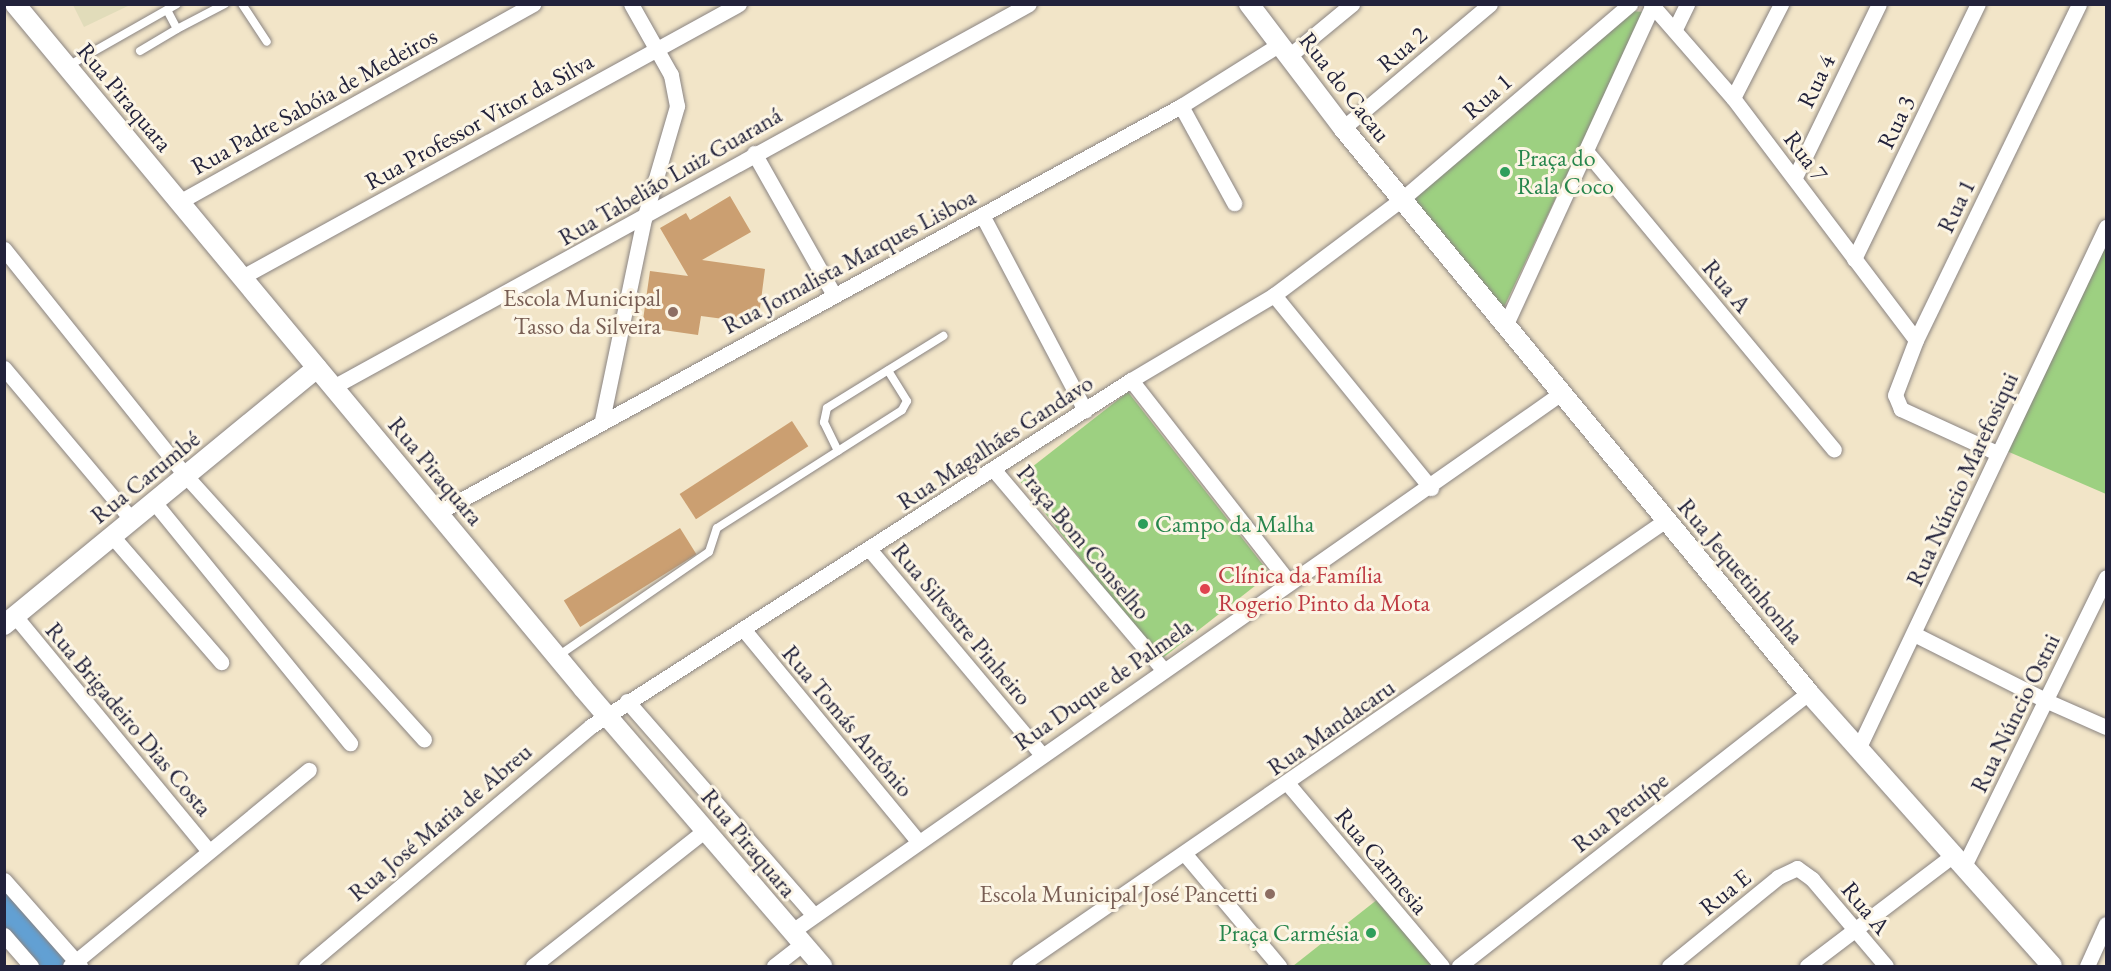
<!DOCTYPE html>
<meta charset="utf-8">
<style>
body{margin:0}
#map{position:relative;width:2111px;height:971px;overflow:hidden;background:#f2e5c8;font-family:"EB Garamond",serif}
div>[style]{position:absolute}
[style*='--x']{left:calc(var(--x)*1px);top:calc(var(--y)*1px);width:calc(var(--w)*1px);rotate:calc(var(--a)*1deg)}
.built>*{inset:0;background:#e1dcba}
.green>*{inset:0;background:#9dd081;transform-origin:0 0}
.river>*{height:28px;margin:-14px;padding:0 14px;transform-origin:14px;border-radius:14px;background:#62a0d3}
.building>*{inset:0;background:#cb9f71;transform-origin:0 0}
.roads{filter:drop-shadow(0 0 2px #8a8482) drop-shadow(0 0 2px #8a8482)}
.lane>*{height:8px;margin:-4px;padding:0 4px;transform-origin:4px;border-radius:4px;background:#fff}
.street>*{height:15px;margin:-7.5px;padding:0 7.5px;transform-origin:7.5px;border-radius:7.5px;background:#fff}
.secondary>*{height:20px;margin:-10px;padding:0 10px;transform-origin:10px;border-radius:10px;background:#fff}
.dots>*{width:16px;height:16px;translate:-50% -50%;box-sizing:border-box;border:3px solid #fcf5e5;border-radius:50%}
span{translate:-50% -50%;white-space:nowrap;text-align:center;line-height:1.15;-webkit-text-stroke:6px #fcf5e5;paint-order:stroke}
.street-label{font-size:24px;color:#22223b}
.leisure-label{font-size:24px;color:#27864d}
.left{translate:0 -50%;text-align:left}
.right{translate:-100% -50%;text-align:right}
.education-label{font-size:24px;color:#785e54}
.health-label{font-size:24px;color:#be3a42}
.frame{position:absolute;inset:0;border:6px solid #22223b;pointer-events:none}
</style>
<div id="map">
<div class="built">
<div style="clip-path:polygon(73px 5px,130px 5px,84px 27px)"></div>
</div>
<div class="green">
<div style="clip-path:polygon(1630px 11px,1644px 12px,1504px 307px,1464px 268px,1408px 200px)"></div>
<div style="clip-path:polygon(2106px 238px,2106px 494px,2002px 449px)"></div>
<div style="left:1128px;top:392px;width:231px;height:140px;rotate:52deg"></div>
<div style="clip-path:polygon(1378px 899px,1436px 966px,1293px 966px)"></div>
</div>
<div class="river">
<div style="--x:4;--y:905;--w:80;--a:50.1"></div>
</div>
<div class="building">
<div style="clip-path:polygon(730px 196px,751px 232px,702px 260px,765px 269px,760px 308px,739px 321px,701px 316px,698px 335px,642px 327px,650px 271px,688px 276px,660px 228px,686px 213px,690px 220px)"></div>
<div style="left:792px;top:421px;width:30px;height:134px;rotate:57deg"></div>
<div style="left:680px;top:528px;width:31px;height:137px;rotate:58deg"></div>
</div>
<div class="roads">
<div class="lane">
<div style="--x:242;--y:4;--w:45;--a:56.7"></div>
<div style="--x:167;--y:10;--w:21;--a:62"></div>
<div style="--x:177;--y:29;--w:54;--a:-27.5"></div>
<div style="--x:140;--y:51;--w:43;--a:-30.7"></div>
<div style="--x:68;--y:66;--w:125;--a:-29.6"></div>
<div style="--x:838;--y:451;--w:32;--a:-116"></div>
<div style="--x:824;--y:422;--w:14;--a:-78"></div>
<div style="--x:827;--y:408;--w:137;--a:-31.8"></div>
<div style="--x:558;--y:656;--w:183;--a:-34.6"></div>
<div style="--x:709;--y:552;--w:25;--a:-72"></div>
<div style="--x:717;--y:528;--w:219;--a:-32.5"></div>
<div style="--x:902;--y:410;--w:10;--a:-61"></div>
<div style="--x:907;--y:401;--w:36;--a:-122"></div>
</div>
<div class="street">
<div style="--x:1651;--y:4;--w:125;--a:48.9"></div>
<div style="--x:1733;--y:98;--w:303;--a:52.9"></div>
<div style="--x:1675;--y:29;--w:28;--a:-64"></div>
<div style="--x:1289;--y:56;--w:82;--a:-39.5"></div>
<div style="--x:1733;--y:98;--w:106;--a:-62.9"></div>
<div style="--x:1181;--y:106;--w:111;--a:61.3"></div>
<div style="--x:1343;--y:128;--w:192;--a:-40.1"></div>
<div style="--x:1586;--y:151;--w:388;--a:50.3"></div>
<div style="--x:754;--y:153;--w:161;--a:60.6"></div>
<div style="--x:1795;--y:177;--w:192;--a:-64.1"></div>
<div style="--x:179;--y:202;--w:406;--a:-29.2"></div>
<div style="--x:982;--y:215;--w:221;--a:62.2"></div>
<div style="--x:4;--y:249;--w:291;--a:51.3"></div>
<div style="--x:186;--y:476;--w:355;--a:47.9"></div>
<div style="--x:1854;--y:259;--w:284;--a:-64.1"></div>
<div style="--x:242;--y:277;--w:567;--a:-28.78"></div>
<div style="--x:1274;--y:295;--w:249;--a:50.9"></div>
<div style="--x:1506;--y:324;--w:352;--a:-65.3"></div>
<div style="--x:4;--y:368;--w:199;--a:49.9"></div>
<div style="--x:1131;--y:380;--w:255;--a:52"></div>
<div style="--x:333;--y:387;--w:794;--a:-28.82"></div>
<div style="--x:602;--y:420;--w:205;--a:-78.2"></div>
<div style="--x:644;--y:219;--w:118;--a:-73.7"></div>
<div style="--x:677;--y:106;--w:32;--a:-101"></div>
<div style="--x:671;--y:75;--w:81;--a:-119.4"></div>
<div style="--x:1997;--y:453;--w:106;--a:-155.4"></div>
<div style="--x:1901;--y:409;--w:15;--a:-113"></div>
<div style="--x:1895;--y:395;--w:59;--a:-69.1"></div>
<div style="--x:1916;--y:340;--w:373;--a:-64.1"></div>
<div style="--x:994;--y:470;--w:261;--a:49.7"></div>
<div style="--x:154;--y:502;--w:311;--a:50.9"></div>
<div style="--x:437;--y:513;--w:848;--a:-28.68"></div>
<div style="--x:1181;--y:106;--w:117;--a:-32.1"></div>
<div style="--x:112;--y:536;--w:167;--a:49.1"></div>
<div style="--x:870;--y:550;--w:268;--a:50"></div>
<div style="--x:15;--y:616;--w:303;--a:50.5"></div>
<div style="--x:744;--y:630;--w:273;--a:50.5"></div>
<div style="--x:1914;--y:634;--w:149;--a:26.7"></div>
<div style="--x:2047;--y:701;--w:64;--a:23.8"></div>
<div style="--x:627;--y:701;--w:284;--a:48.9"></div>
<div style="--x:1858;--y:749;--w:578;--a:-64.59"></div>
<div style="--x:1288;--y:784;--w:238;--a:49.8"></div>
<div style="--x:1184;--y:853;--w:148;--a:49.9"></div>
<div style="--x:1963;--y:868;--w:324;--a:-63.8"></div>
<div style="--x:4;--y:880;--w:115;--a:48.5"></div>
<div style="--x:791;--y:932;--w:939;--a:-34.98"></div>
<div style="--x:4;--y:935;--w:41;--a:48.9"></div>
<div style="--x:70;--y:966;--w:309;--a:-39.4"></div>
<div style="--x:306;--y:966;--w:373;--a:-40.1"></div>
<div style="--x:591;--y:726;--w:641;--a:-32.65"></div>
<div style="--x:1131;--y:380;--w:166;--a:-30.7"></div>
<div style="--x:1274;--y:295;--w:160;--a:-36.9"></div>
<div style="--x:1402;--y:199;--w:300;--a:-40.5"></div>
<div style="--x:533;--y:966;--w:219;--a:-38.3"></div>
<div style="--x:774;--y:966;--w:36;--a:-38"></div>
<div style="--x:1019;--y:966;--w:786;--a:-34.58"></div>
<div style="--x:1459;--y:966;--w:444;--a:-38"></div>
<div style="--x:1669;--y:966;--w:141;--a:-39.2"></div>
<div style="--x:1778;--y:877;--w:21;--a:-25"></div>
<div style="--x:1797;--y:868;--w:19;--a:36"></div>
<div style="--x:1812;--y:879;--w:114;--a:49.6"></div>
<div style="--x:1807;--y:966;--w:182;--a:-37.2"></div>
<div style="--x:2087;--y:966;--w:46;--a:-65.7"></div>
</div>
<div class="secondary">
<div style="--x:15;--y:4;--w:889;--a:50.29"></div>
<div style="--x:583;--y:688;--w:367;--a:49.3"></div>
<div style="--x:1249;--y:4;--w:156;--a:52.8"></div>
<div style="--x:1343;--y:128;--w:732;--a:50.48"></div>
<div style="--x:1809;--y:693;--w:365;--a:48.3"></div>
<div style="--x:4;--y:625;--w:405;--a:-39.4"></div>
</div>
</div>
<div class="dots">
<div style="left:1505px;top:172px;background:#2e9e5b"></div>
<div style="left:673px;top:312px;background:#8d6e63"></div>
<div style="left:1143px;top:524px;background:#2e9e5b"></div>
<div style="left:1205px;top:589px;background:#e0444e"></div>
<div style="left:1270px;top:894px;background:#8d6e63"></div>
<div style="left:1371px;top:933px;background:#2e9e5b"></div>
</div>
<div class="street-label">
<span style="left:1402px;top:49px;rotate:-40deg">Rua 2</span>
<span style="left:1816px;top:81px;rotate:-64deg">Rua 4</span>
<span style="left:1345px;top:87px;rotate:52deg">Rua do Cacau</span>
<span style="left:1487px;top:96px;rotate:-41deg">Rua 1</span>
<span style="left:125px;top:97px;rotate:50deg">Rua Piraquara</span>
<span style="left:314px;top:101px;rotate:-29deg">Rua Padre Sabóia de Medeiros</span>
<span style="left:479px;top:121px;rotate:-29deg">Rua Professor Vitor da Silva</span>
<span style="left:1896px;top:122px;rotate:-64deg">Rua 3</span>
<span style="left:1806px;top:156px;rotate:53deg">Rua 7</span>
<span style="left:670px;top:176px;rotate:-30deg">Rua Tabelião Luiz Guaraná</span>
<span style="left:1956px;top:206px;rotate:-64deg">Rua 1</span>
<span style="left:849px;top:261px;rotate:-28deg">Rua Jornalista Marques Lisboa</span>
<span style="left:1727px;top:286px;rotate:50deg">Rua A</span>
<span style="left:995px;top:442px;rotate:-33deg">Rua Magalhães Gandavo</span>
<span style="left:436px;top:471px;rotate:50deg">Rua Piraquara</span>
<span style="left:145px;top:477px;rotate:-39deg">Rua Carumbé</span>
<span style="left:1962px;top:479px;rotate:-65deg">Rua Núncio Marefosiqui</span>
<span style="left:1084px;top:542px;rotate:50deg">Praça Bom Conselho</span>
<span style="left:1741px;top:571px;rotate:50deg">Rua Jequetinhonha</span>
<span style="left:962px;top:624px;rotate:50deg">Rua Silvestre Pinheiro</span>
<span style="left:1103px;top:684px;rotate:-35deg">Rua Duque de Palmela</span>
<span style="left:2015px;top:713px;rotate:-64deg">Rua Núncio Ostni</span>
<span style="left:129px;top:719px;rotate:50deg">Rua Brigadeiro Dias Costa</span>
<span style="left:848px;top:721px;rotate:50deg">Rua Tomás Antônio</span>
<span style="left:1331px;top:727px;rotate:-35deg">Rua Mandacaru</span>
<span style="left:1620px;top:812px;rotate:-38deg">Rua Peruípe</span>
<span style="left:440px;top:822px;rotate:-40deg">Rua José Maria de Abreu</span>
<span style="left:749px;top:843px;rotate:50deg">Rua Piraquara</span>
<span style="left:1382px;top:861px;rotate:50deg">Rua Carmesia</span>
<span style="left:1725px;top:892px;rotate:-39deg">Rua E</span>
<span style="left:1866px;top:908px;rotate:50deg">Rua A</span>
</div>
<div class="leisure-label">
<span class="left" style="left:1517px;top:172px">Praça do<br>Rala Coco</span>
<span class="left" style="left:1155px;top:524px">Campo da Malha</span>
<span class="right" style="left:1359px;top:933px">Praça Carmésia</span>
</div>
<div class="education-label">
<span class="right" style="left:661px;top:312px">Escola Municipal<br>Tasso da Silveira</span>
<span class="right" style="left:1258px;top:894px">Escola Municipal José Pancetti</span>
</div>
<div class="health-label">
<span class="left" style="left:1218px;top:589px">Clínica da Família<br>Rogerio Pinto da Mota</span>
</div>
<div class="frame"></div>
</div>
